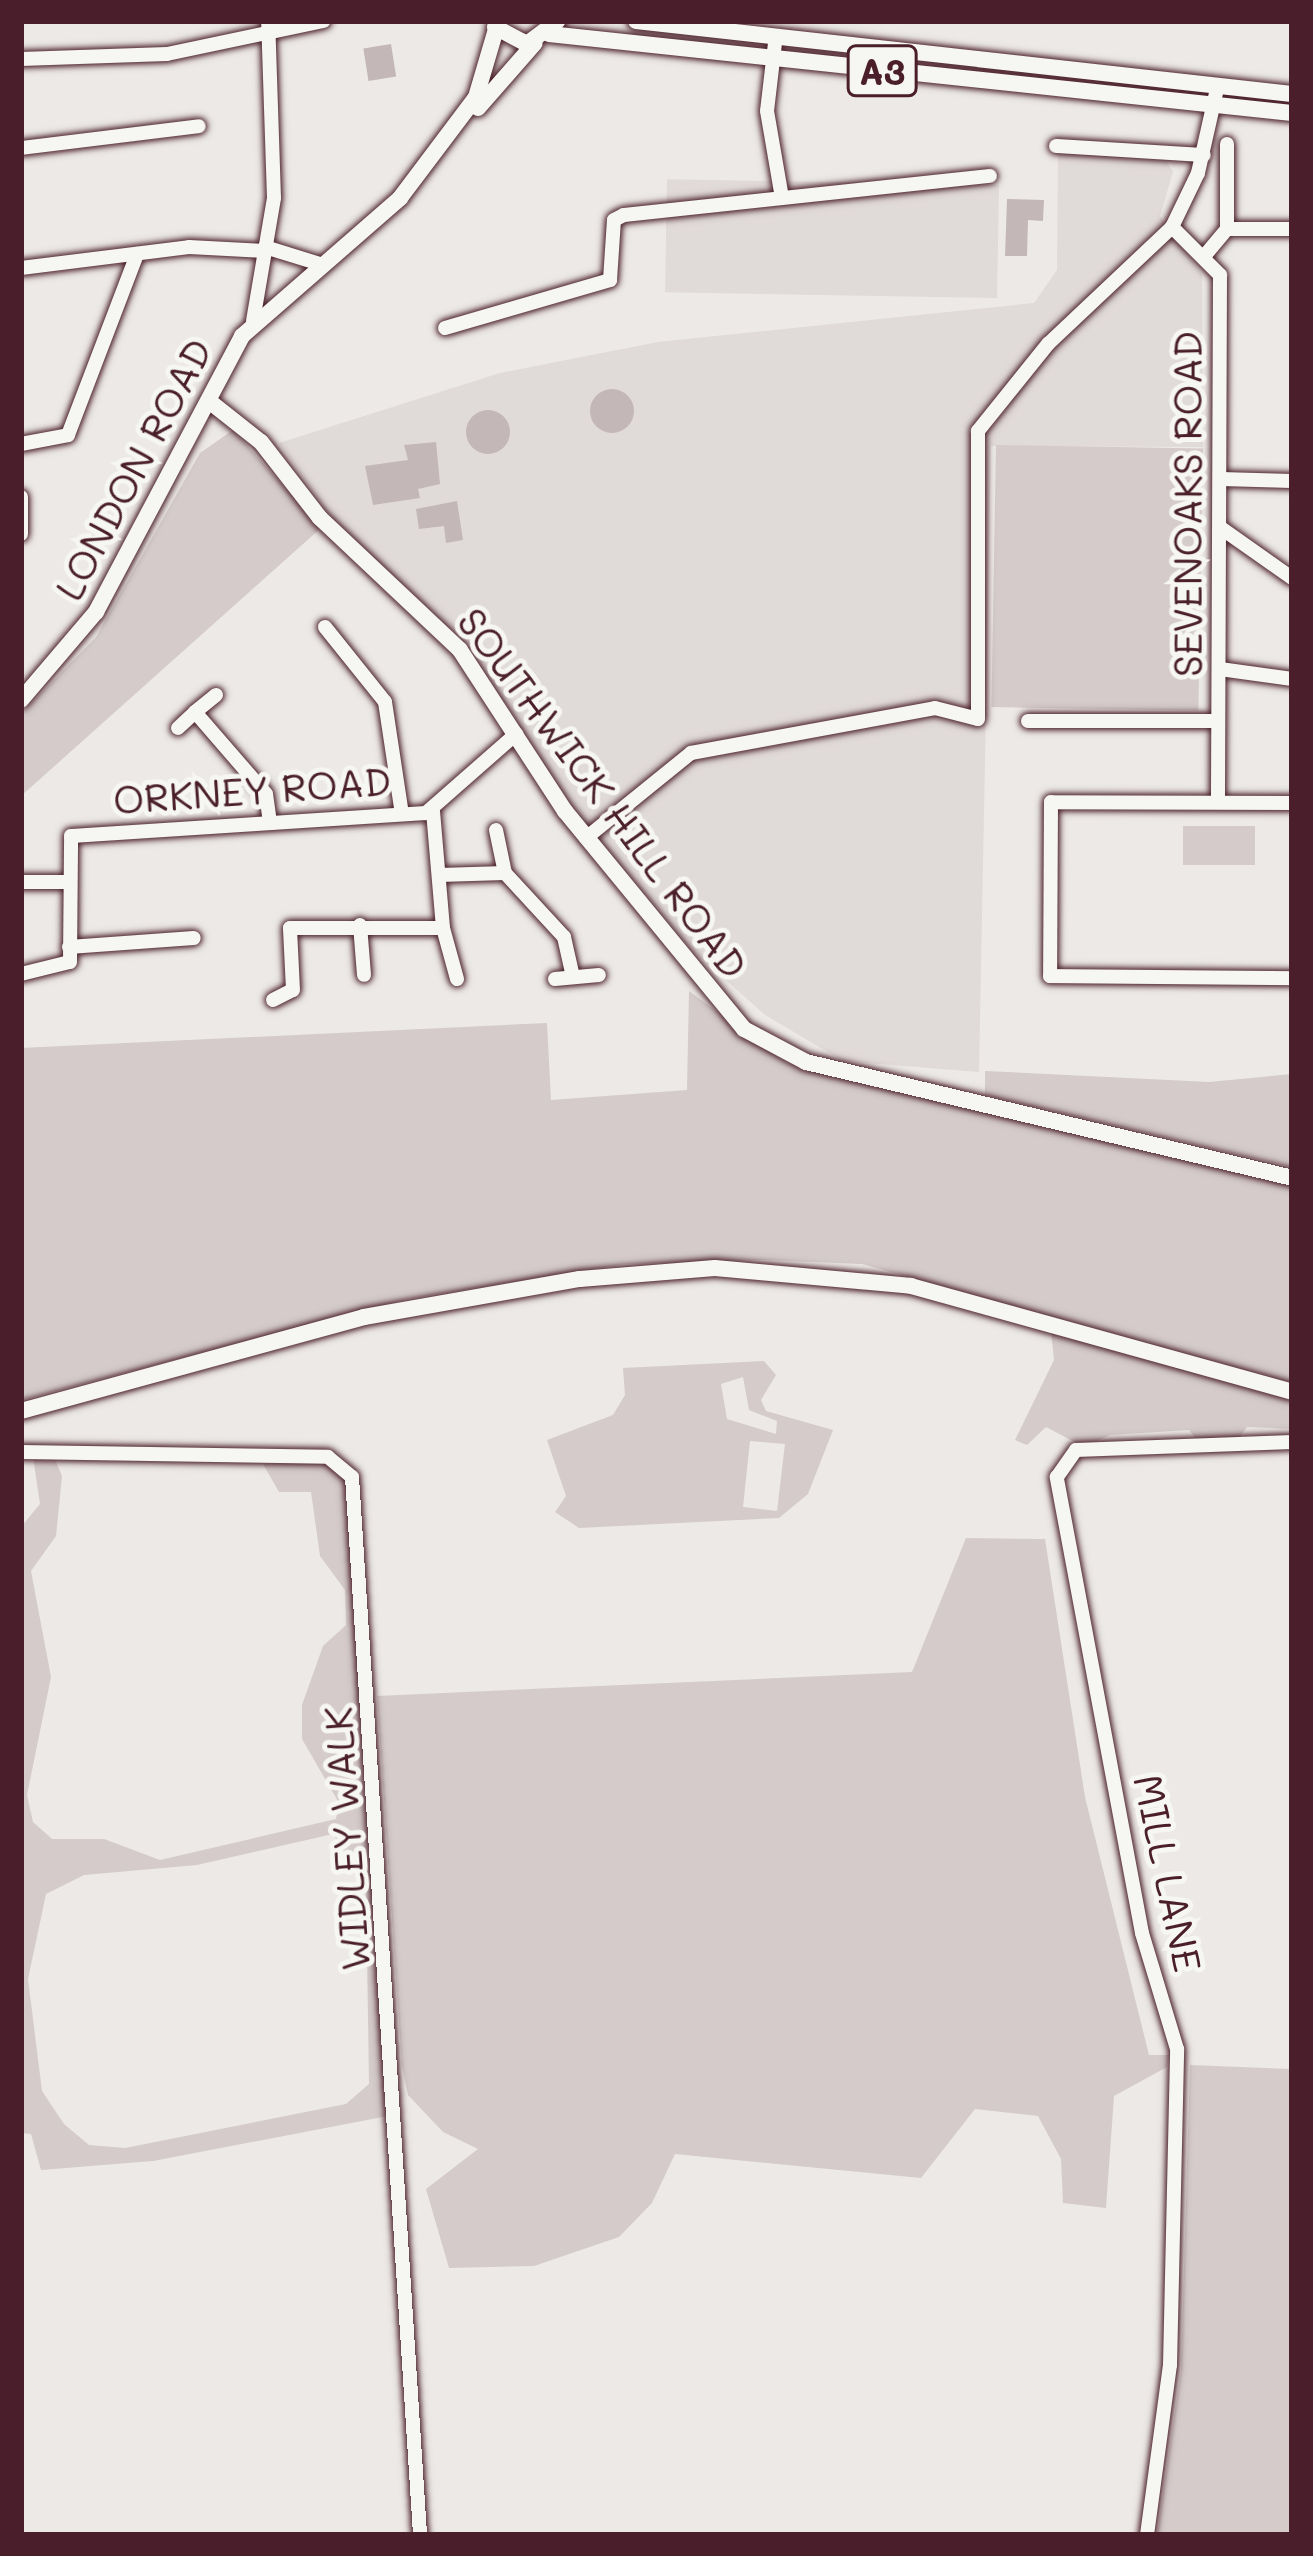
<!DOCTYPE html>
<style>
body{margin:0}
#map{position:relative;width:1313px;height:2556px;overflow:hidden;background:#ece9e6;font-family:Mali,sans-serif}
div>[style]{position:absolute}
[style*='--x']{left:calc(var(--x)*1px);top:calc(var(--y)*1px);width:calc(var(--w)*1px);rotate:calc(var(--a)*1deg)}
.built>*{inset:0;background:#e0dad8;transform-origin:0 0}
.green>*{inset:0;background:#d4cbca;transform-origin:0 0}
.building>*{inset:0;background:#c4b7b7;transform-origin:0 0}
.round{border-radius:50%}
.roads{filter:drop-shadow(0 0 3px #4a1f2b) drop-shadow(0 0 3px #4a1f2b)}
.minor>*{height:14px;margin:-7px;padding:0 7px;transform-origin:7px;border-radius:7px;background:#f6f6f2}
.major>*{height:16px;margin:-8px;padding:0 8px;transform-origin:8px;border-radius:8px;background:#f6f6f2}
span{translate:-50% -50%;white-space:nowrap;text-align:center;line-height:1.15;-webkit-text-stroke:10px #f6f6f2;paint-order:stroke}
.shield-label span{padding:3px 9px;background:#f6f6f2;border:3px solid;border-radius:9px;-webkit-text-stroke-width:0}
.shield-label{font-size:36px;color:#4a1f2b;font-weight:700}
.street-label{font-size:39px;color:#4a1f2b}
.frame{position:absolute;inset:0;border:24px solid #4a1f2b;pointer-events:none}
</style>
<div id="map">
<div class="built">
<div style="clip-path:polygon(1058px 151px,1165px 159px,1173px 172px,1160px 216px,1202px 275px,1203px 447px,991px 446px,979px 1072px,843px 1061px,765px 1015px,694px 952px,560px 791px,468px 648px,332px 518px,279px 443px,500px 373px,658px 342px,1034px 303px,1057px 270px)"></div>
<div style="left:999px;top:185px;width:113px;height:332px;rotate:91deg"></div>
</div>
<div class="green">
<div style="clip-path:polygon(233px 430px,321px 528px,21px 796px,21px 714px,96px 637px,200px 453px)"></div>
<div style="left:996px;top:445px;width:207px;height:262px;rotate:1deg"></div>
<div style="left:1183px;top:826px;width:72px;height:39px"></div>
<div style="clip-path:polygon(689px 991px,787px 1063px,1292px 1184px,1292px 1383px,862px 1264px,764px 1260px,625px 1264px,406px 1299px,21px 1400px,21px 1048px,547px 1023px,551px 1100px,687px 1090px)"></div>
<div style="clip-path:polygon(985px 1071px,1209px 1082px,1292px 1074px,1292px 1167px,985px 1095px)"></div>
<div style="clip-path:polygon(1051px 1331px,1292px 1401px,1292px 1429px,1247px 1427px,1237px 1441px,1197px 1440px,1189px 1430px,1110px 1435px,1084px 1447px,1046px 1427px,1027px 1445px,1015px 1440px,1054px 1360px)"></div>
<div style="clip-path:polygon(evenodd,764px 1361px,776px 1375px,761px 1400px,766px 1411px,833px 1430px,808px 1494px,779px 1518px,579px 1528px,555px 1512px,566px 1496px,547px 1440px,613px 1415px,625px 1395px,623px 1368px,764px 1361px,743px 1377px,749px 1410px,777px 1421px,776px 1434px,727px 1419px,721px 1384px,743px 1377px,764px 1361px,750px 1441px,785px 1444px,777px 1511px,743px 1507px,750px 1441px)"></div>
<div style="clip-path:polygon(evenodd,33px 1457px,54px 1457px,62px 1476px,56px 1536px,31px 1571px,51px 1677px,27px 1795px,33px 1822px,52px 1839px,104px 1839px,160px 1860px,336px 1819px,339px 1803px,302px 1739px,302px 1705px,323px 1646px,346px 1625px,345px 1590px,320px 1556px,311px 1492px,279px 1492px,263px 1464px,325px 1462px,348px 1481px,393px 2115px,153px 2161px,41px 2170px,31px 2134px,21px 2133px,21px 1527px,40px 1504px,33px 1457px,333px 1834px,366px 1885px,369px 2084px,346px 2104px,125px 2148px,89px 2145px,64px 2124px,42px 2091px,28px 1979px,46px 1894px,84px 1875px,197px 1865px,333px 1834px)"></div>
<div style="clip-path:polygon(966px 1538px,1045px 1539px,1085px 1797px,1149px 2055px,1169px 2055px,1167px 2067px,1114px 2096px,1106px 2208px,1063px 2203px,1061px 2159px,1038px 2116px,975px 2109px,921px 2178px,675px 2154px,652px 2203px,619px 2237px,534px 2266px,449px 2268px,426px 2189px,478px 2149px,443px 2132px,408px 2095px,402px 2067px,377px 1696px,912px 1672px)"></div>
<div style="clip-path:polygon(1190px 2065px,1292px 2069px,1292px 2535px,1157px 2535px,1181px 2370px)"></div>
</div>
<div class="building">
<div style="left:391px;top:44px;width:33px;height:28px;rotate:81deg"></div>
<div style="clip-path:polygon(1007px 199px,1044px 200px,1043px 221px,1028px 220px,1027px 256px,1005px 256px)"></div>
<div class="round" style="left:590px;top:389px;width:44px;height:44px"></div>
<div class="round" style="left:466px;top:410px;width:44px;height:44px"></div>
<div style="clip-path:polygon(436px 442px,440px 484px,418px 489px,420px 498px,373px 505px,365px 466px,408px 460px,404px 445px)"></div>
<div style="clip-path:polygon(457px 501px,463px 540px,446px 543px,444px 526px,419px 529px,416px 509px)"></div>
</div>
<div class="roads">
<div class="minor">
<div style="--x:775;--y:43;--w:68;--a:96.7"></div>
<div style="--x:767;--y:111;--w:88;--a:80.2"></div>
<div style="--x:21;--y:59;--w:146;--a:-2"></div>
<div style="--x:167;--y:54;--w:160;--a:-11.9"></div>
<div style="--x:1056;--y:146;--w:148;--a:3.5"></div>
<div style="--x:21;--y:148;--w:179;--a:-7"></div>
<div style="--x:1172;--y:227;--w:68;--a:45"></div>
<div style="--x:1220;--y:275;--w:527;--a:90.22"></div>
<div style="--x:1227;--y:229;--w:85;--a:-90"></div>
<div style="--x:265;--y:247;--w:58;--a:17.2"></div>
<div style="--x:1206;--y:254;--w:33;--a:-50"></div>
<div style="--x:1227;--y:229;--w:65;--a:0"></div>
<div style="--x:21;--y:268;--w:169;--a:-7.1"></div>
<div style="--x:189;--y:247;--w:76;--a:3"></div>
<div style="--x:253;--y:321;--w:125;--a:-80.3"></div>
<div style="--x:274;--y:198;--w:177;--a:-91.9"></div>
<div style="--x:445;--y:328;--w:172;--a:-16.2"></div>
<div style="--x:610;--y:280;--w:60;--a:-86.2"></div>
<div style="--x:614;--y:220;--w:11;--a:-27"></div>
<div style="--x:624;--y:215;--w:368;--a:-6.1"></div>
<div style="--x:21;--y:444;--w:48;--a:-10.8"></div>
<div style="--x:68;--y:435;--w:194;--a:-69.1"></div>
<div style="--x:1221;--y:479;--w:71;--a:1.6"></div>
<div style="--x:21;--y:497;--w:37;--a:90"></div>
<div style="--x:1221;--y:528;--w:87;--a:35.2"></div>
<div style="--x:325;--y:627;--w:96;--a:51.3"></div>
<div style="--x:385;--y:702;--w:113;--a:81.4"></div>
<div style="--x:1220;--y:669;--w:73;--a:7.9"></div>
<div style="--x:216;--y:695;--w:27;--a:141"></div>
<div style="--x:195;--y:712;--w:108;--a:49.1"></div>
<div style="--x:266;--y:794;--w:29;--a:82"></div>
<div style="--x:1028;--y:721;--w:190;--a:0"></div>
<div style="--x:178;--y:728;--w:23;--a:-43"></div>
<div style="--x:1292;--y:803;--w:241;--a:-179.8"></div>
<div style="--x:1051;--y:802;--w:174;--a:90.3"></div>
<div style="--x:1050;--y:976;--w:242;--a:0.5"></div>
<div style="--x:496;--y:830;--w:44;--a:78.2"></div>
<div style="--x:586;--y:838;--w:135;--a:-39"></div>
<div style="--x:691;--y:753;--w:248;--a:-10.4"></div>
<div style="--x:935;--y:708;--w:44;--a:14.3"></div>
<div style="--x:978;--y:719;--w:288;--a:-90"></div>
<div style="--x:978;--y:431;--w:112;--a:-51.2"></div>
<div style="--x:1048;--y:344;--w:170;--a:-43.3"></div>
<div style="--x:1172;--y:227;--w:60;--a:-64.3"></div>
<div style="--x:1198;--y:173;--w:86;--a:-77.3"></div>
<div style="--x:439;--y:875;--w:66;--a:-1.7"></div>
<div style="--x:505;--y:873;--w:87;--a:47.3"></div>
<div style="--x:564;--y:937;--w:41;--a:77.3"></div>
<div style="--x:21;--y:882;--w:46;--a:0"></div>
<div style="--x:360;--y:925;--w:50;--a:85.4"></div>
<div style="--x:443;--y:928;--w:53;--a:74.6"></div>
<div style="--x:69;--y:947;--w:125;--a:-4.1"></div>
<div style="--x:21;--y:974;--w:50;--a:-13.8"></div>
<div style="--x:70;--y:962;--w:126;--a:-89.5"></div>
<div style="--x:71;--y:836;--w:356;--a:-3.7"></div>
<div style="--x:426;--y:813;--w:120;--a:-41.3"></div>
<div style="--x:555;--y:979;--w:44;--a:-5.2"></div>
<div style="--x:273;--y:1000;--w:22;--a:-27"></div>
<div style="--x:293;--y:990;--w:62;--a:-92.8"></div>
<div style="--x:290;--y:928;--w:153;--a:0"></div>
<div style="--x:443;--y:928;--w:117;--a:-94.9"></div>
<div style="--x:21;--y:1452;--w:307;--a:0.9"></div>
<div style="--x:328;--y:1457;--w:31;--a:40"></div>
<div style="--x:352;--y:1477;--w:1060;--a:86.32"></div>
<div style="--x:1147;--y:2535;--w:172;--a:-82.3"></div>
<div style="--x:1170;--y:2365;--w:316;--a:-88.7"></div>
<div style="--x:1177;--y:2049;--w:121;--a:-106.8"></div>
<div style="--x:1142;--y:1933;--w:464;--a:-100.6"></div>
<div style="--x:1057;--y:1477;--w:33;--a:-55"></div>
<div style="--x:1076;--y:1450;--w:216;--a:-2.1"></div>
</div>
<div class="major">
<div style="--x:636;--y:21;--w:660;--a:6.35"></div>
<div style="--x:495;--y:27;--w:36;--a:28"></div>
<div style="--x:527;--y:44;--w:38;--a:-37"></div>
<div style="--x:549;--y:34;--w:747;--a:6.07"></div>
<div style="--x:478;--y:108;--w:86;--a:-48.8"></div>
<div style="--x:209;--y:401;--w:66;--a:38.3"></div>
<div style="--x:261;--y:442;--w:96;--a:52.2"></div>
<div style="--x:320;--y:518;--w:192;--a:43.3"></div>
<div style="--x:460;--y:650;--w:192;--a:56.9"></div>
<div style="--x:565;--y:811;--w:282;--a:50.6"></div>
<div style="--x:744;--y:1029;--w:70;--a:28"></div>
<div style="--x:806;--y:1062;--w:500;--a:13.4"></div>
<div style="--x:21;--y:700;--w:116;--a:-49.6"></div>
<div style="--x:96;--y:612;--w:312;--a:-62.1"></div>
<div style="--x:242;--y:336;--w:210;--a:-41.1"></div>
<div style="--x:400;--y:198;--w:126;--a:-53"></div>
<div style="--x:476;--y:97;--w:71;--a:-73.6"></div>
<div style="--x:21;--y:1411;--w:356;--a:-15.3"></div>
<div style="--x:364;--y:1317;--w:219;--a:-10"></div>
<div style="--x:580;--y:1279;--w:135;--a:-4.7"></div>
<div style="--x:715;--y:1268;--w:197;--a:5.2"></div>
<div style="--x:911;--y:1286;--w:395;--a:15.5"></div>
</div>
</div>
<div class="shield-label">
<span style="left:882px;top:71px">A3</span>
</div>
<div class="street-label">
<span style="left:133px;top:469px;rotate:-62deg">LONDON ROAD</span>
<span style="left:1187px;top:504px;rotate:-90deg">SEVENOAKS ROAD</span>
<span style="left:252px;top:790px;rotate:-4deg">ORKNEY ROAD</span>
<span style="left:603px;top:793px;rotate:53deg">SOUTHWICK HILL ROAD</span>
<span style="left:346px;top:1839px;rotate:-94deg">WIDLEY WALK</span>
<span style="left:1168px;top:1873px;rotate:78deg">MILL LANE</span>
</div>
<div class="frame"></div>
</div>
